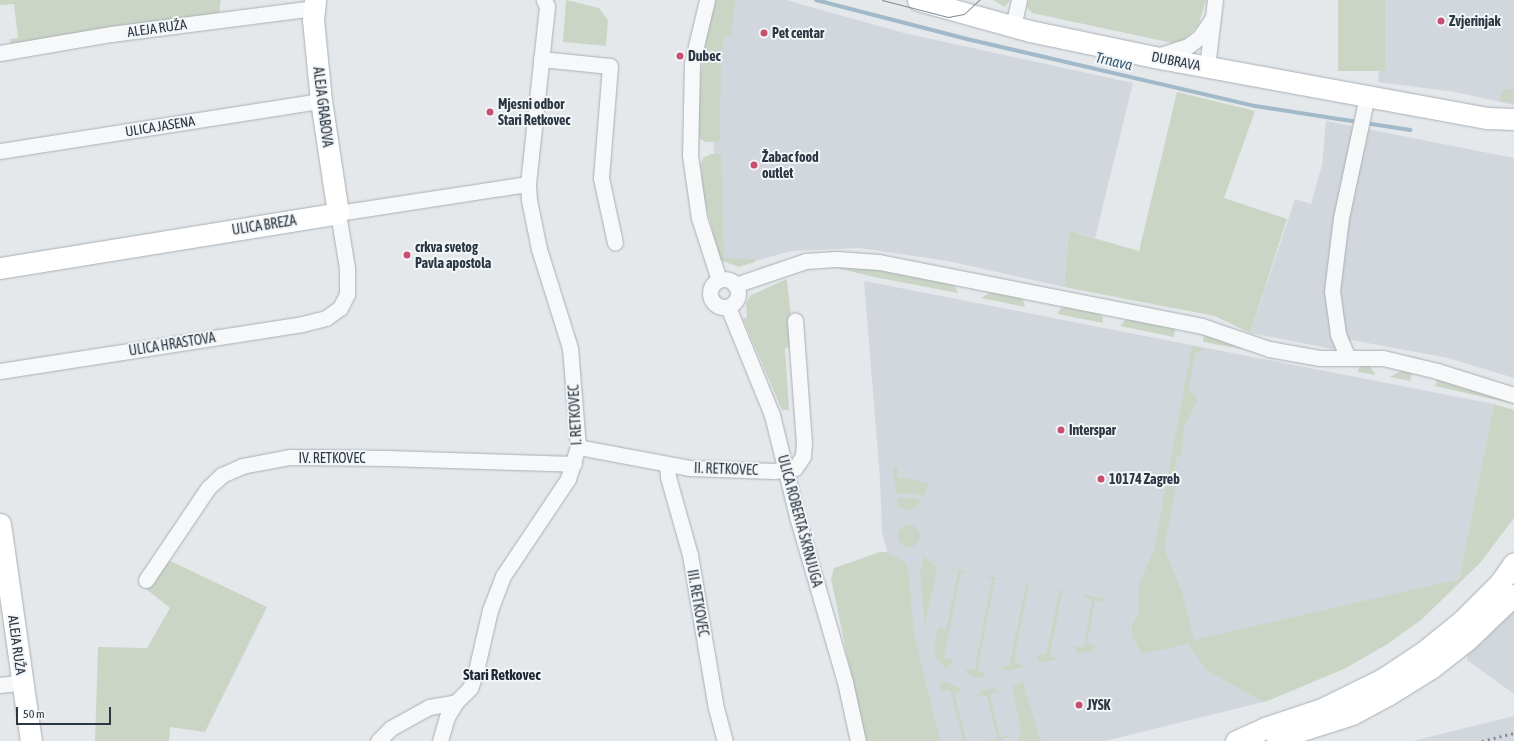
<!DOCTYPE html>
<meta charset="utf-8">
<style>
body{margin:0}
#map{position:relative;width:1514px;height:741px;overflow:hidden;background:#e4e8eb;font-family:"Asap Condensed",sans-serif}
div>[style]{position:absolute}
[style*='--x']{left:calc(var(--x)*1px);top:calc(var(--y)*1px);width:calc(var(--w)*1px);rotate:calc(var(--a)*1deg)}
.built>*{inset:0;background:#d2d7dd}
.green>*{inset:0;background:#cbd5c5;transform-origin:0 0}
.round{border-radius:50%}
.stream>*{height:4px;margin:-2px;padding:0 2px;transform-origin:2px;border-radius:2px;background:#a1b9c9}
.roads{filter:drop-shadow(0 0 1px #a9afb5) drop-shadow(0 0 1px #a9afb5)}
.street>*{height:15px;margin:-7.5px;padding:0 7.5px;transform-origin:7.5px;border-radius:7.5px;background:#f6f8f9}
.street>.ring{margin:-7.5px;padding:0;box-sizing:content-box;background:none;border:15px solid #f6f8f9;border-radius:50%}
.secondary>*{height:21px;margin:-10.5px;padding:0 10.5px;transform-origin:10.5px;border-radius:10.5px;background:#fff}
.tram>*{height:1px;margin:-0.5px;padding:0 0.5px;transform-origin:0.5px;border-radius:0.5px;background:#7e8994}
.rail>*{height:3px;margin-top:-1.5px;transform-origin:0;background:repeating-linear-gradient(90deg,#7e8994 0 2px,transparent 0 6px)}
.dots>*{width:11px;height:11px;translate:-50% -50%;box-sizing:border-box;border:2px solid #f3f6f8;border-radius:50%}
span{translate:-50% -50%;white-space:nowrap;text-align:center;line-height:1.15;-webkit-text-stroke:4px #f3f6f8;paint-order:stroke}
.poi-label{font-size:14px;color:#2c3743;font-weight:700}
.left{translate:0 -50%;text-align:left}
.street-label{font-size:14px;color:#2c3743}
.water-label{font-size:15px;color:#375b75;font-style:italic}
.neighbourhood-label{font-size:15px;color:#1e2834;font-weight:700}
.scale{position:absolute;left:16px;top:707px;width:95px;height:18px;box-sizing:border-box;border:2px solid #2c3743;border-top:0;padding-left:5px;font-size:12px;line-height:14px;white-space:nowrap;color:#2c3743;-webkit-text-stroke:3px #f3f6f8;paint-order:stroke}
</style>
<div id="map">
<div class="built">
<div style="clip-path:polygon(730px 0,786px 0,904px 33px,1133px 83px,1095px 238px,1069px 231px,1064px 287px,948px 261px,860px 248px,791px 251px,752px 262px,724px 260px,711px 120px,722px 23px)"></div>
<div style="clip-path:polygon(1385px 0,1514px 0,1514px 105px,1455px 92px,1378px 82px)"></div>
<div style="clip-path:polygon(1326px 121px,1514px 158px,1514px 378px,1448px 358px,1351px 340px,1333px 349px,1250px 333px,1295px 199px,1311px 204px,1322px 165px)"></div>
<div style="clip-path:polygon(864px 281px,1494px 404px,1459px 579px,1188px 644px,1206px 670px,1263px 702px,1105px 741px,938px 741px,882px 532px,880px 479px)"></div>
<div style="clip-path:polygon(1514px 603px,1514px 694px,1467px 660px,1467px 654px,1483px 641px)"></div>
<div style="clip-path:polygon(1514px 716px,1514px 741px,1413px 741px)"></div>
</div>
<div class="green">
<div style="clip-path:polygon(0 0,221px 0,219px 14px,11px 44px,10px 39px,18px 38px,14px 4px,0 5px)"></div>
<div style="clip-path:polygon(566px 0,599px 8px,608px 20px,606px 46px,563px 42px)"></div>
<div style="clip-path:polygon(735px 0,731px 37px,724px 36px,721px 57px,720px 141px,705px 142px,698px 137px,698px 119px,701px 73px,708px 29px,716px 0)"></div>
<div style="clip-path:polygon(993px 0,1010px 0,1005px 7px)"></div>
<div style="clip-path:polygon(1029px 0,1206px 0,1198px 26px,1184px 40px,1173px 43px,1032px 13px,1027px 7px)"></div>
<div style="left:1338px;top:0;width:47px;height:71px"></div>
<div style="clip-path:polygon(1505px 89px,1514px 90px,1514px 103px,1500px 101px,1501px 93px)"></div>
<div style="clip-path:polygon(1177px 92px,1255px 111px,1224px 198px,1287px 219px,1250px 333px,1215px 316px,1064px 287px,1069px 231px,1139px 251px)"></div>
<div style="clip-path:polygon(711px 154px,721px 154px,724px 258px,755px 259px,755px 262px,739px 267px,720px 260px,703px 193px,701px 164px,703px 158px)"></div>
<div style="clip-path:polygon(830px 266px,861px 266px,954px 284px,958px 293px,874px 277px,837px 268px,813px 268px)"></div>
<div style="clip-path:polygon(787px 279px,794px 347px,785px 348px,789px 410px,782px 410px,743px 319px,747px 317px,746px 303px,751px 295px)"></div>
<div style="clip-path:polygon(991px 292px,1018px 297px,1023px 300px,1025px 307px,981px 298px)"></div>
<div style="clip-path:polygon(1066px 307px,1096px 312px,1103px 317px,1103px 323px,1057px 314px,1061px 308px)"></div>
<div style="clip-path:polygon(1131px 319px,1175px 327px,1174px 337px,1120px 326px,1125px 320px)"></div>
<div style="clip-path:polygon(1204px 333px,1232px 345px,1247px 350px,1203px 342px)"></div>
<div style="clip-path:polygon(1192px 346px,1206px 349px,1196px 352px,1188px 389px,1198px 399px,1184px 428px,1181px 456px,1177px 456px,1174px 476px,1177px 481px,1164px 548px,1182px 592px,1194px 640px,1459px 579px,1494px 404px,1514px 410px,1514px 518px,1480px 563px,1421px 620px,1386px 645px,1346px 668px,1270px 700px,1263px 702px,1206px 670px,1188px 644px,1142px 654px,1132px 636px,1132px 624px,1138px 615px,1139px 584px,1154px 550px)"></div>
<div style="clip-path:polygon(1360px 364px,1368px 364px,1376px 375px,1358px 372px)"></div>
<div style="clip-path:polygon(1401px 371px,1412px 373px,1410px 381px,1390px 377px)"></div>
<div style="clip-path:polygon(1438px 378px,1514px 402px,1514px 404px,1435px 386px)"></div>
<div style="clip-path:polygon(893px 466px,898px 467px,898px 477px,929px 483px,923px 497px,917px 494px,896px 494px)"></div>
<div style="clip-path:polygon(897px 498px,914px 498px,920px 501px,916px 508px,909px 511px,898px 506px)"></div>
<div class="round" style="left:898px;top:525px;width:22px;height:22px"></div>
<div style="clip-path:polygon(880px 552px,887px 552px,905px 562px,908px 567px,914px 634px,940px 741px,865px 741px,831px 579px,834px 568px)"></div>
<div style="clip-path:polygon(924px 556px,937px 568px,925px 625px,920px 572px)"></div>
<div style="clip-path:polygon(162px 557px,267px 607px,205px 732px,170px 727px,169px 741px,95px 741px,98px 647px,147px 648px,170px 608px,145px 588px)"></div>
<div style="clip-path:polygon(950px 569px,971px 573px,961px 573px,944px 658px,953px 660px,952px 663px,946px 668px,937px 659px,934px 647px,938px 628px,946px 629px,958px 572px)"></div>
<div style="clip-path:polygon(984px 575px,1004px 579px,995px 579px,977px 670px,986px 674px,983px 677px,975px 678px,970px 676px,965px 669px,975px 669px,992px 579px)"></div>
<div style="clip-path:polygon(1020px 583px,1034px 585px,1029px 585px,1014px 662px,1023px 665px,1023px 667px,1006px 671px,1000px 666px,1009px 666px,1026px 585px)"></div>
<div style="clip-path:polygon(1050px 588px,1071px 594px,1062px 593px,1050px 655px,1058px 659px,1042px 663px,1038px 661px,1037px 656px,1046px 654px,1059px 592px)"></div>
<div style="clip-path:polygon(1084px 595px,1105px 599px,1105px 602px,1095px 600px,1087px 643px,1096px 646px,1092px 651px,1078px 654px,1074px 648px,1075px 646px,1084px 647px,1092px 600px,1084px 598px)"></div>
<div style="clip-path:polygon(945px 681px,963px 690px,955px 694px,966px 741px,963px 741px,950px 690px,941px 692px,940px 684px)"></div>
<div style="clip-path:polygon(1023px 681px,1025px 690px,1041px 741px,1018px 741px,1021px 730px,1012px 687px)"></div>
<div style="clip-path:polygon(995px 688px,999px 692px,990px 695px,1000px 737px,1010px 735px,1003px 740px,989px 741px,997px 738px,987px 696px,979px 697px,977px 695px,982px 690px)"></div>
</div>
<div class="stream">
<div style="--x:816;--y:0;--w:156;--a:14.5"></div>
<div style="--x:967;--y:39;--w:296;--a:13.1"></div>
<div style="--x:1255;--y:106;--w:104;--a:8.8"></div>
<div style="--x:1365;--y:123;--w:46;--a:8.8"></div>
</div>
<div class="roads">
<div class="street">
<div style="--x:707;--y:0;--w:65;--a:103.4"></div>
<div style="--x:692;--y:63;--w:92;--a:91.2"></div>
<div style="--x:690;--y:155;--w:64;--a:81.9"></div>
<div style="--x:699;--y:218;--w:65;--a:72.1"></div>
<div style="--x:1013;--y:26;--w:27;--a:-77"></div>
<div style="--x:0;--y:53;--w:113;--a:-9.7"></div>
<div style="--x:111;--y:34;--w:205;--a:-7.3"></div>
<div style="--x:1157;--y:56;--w:33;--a:-18"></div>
<div style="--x:1188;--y:46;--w:15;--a:-37"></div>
<div style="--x:1200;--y:37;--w:22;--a:-56"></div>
<div style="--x:541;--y:59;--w:69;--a:5.8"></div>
<div style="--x:610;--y:66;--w:112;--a:94.6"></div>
<div style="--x:601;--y:178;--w:66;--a:77.8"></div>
<div style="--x:1207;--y:67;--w:67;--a:-83.2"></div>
<div style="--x:0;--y:151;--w:325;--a:-8.9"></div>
<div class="ring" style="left:710px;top:279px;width:13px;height:13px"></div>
<div style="--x:735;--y:285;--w:75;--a:-18.7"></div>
<div style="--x:806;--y:261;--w:30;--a:-4"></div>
<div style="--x:836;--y:259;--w:43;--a:4"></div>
<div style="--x:879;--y:262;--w:329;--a:11.2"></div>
<div style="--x:1202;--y:326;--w:71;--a:18.9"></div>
<div style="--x:1269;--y:349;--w:52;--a:10"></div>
<div style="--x:1320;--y:358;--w:63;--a:0"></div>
<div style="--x:1383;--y:358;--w:56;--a:13.5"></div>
<div style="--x:1437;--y:371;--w:81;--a:17.3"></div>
<div style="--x:728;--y:307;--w:117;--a:67.8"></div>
<div style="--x:772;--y:415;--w:108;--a:76.1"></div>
<div style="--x:798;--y:520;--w:169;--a:73.8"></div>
<div style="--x:845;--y:682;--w:60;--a:77.6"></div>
<div style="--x:1348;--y:358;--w:26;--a:-113"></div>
<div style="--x:1338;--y:334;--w:43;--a:-97.9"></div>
<div style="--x:1332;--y:291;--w:74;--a:-83"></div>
<div style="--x:1341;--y:218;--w:125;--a:-78"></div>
<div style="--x:0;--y:371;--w:306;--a:-8.8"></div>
<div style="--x:302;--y:324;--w:25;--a:-14"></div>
<div style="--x:326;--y:318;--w:17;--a:-36"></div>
<div style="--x:340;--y:308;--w:16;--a:-63"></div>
<div style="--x:347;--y:294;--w:26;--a:-90"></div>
<div style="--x:347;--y:268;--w:56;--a:-99.3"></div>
<div style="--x:338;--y:213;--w:192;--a:-8.7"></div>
<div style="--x:578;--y:447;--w:113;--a:10.7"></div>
<div style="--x:689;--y:468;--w:85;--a:2"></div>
<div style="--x:774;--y:471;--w:21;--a:-8"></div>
<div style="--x:795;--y:468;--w:14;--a:-56"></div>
<div style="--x:803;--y:456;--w:13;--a:-86"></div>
<div style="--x:804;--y:443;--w:123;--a:-94.2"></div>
<div style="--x:667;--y:465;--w:12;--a:85"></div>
<div style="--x:668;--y:477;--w:81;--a:74.2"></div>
<div style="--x:690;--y:555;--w:155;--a:80.4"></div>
<div style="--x:716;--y:708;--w:34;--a:75"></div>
<div style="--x:146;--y:580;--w:111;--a:-56"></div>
<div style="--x:208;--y:488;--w:19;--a:-43"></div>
<div style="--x:222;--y:475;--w:22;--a:-24"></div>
<div style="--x:242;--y:466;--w:49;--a:-10.6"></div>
<div style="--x:290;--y:457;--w:97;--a:0.6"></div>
<div style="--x:387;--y:458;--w:187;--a:1.8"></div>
<div style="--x:0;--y:685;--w:23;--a:-7"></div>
<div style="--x:378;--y:741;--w:18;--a:-45"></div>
<div style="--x:391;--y:728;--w:43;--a:-28.9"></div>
<div style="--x:429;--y:707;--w:27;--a:-10"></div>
<div style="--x:440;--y:741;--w:25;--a:-74"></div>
<div style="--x:447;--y:717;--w:17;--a:-59"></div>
<div style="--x:456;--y:702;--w:20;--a:-45"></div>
<div style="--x:470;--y:688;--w:14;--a:-69"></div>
<div style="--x:475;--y:675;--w:67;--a:-77"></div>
<div style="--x:490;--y:610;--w:36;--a:-69"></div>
<div style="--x:503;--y:576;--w:117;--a:-56.2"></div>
<div style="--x:568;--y:479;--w:34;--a:-73"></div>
<div style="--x:578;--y:447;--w:99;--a:-94.6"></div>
<div style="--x:570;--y:348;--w:104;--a:-107.4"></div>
<div style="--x:539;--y:249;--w:50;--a:-101.5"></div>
<div style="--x:529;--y:200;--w:16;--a:-94"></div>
<div style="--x:528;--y:184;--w:179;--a:-83.9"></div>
<div style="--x:547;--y:6;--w:7;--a:-117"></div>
</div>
<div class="secondary">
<div style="--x:918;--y:0;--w:116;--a:15.5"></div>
<div style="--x:1030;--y:31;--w:127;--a:11.8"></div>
<div style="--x:1154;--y:57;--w:339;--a:10.4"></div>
<div style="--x:1487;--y:118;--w:27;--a:2"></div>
<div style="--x:0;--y:268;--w:342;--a:-9.2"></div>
<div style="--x:338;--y:213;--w:113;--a:-98.6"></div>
<div style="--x:321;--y:101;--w:81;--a:-95.6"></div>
<div style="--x:313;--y:20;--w:20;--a:-84"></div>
<div style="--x:0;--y:524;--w:219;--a:81.9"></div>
<div style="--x:1277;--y:738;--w:79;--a:-17.7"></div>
<div style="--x:1352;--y:714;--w:42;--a:-28.4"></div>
<div style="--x:1389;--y:694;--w:49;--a:-31.8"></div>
<div style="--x:1431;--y:668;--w:46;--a:-37.9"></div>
<div style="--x:1467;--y:640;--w:65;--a:-43.8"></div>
<div style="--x:1236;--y:741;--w:32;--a:-24"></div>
<div style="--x:1265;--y:728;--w:60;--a:-18.4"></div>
<div style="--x:1322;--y:709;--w:68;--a:-26.2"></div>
<div style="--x:1383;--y:679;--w:50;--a:-33.7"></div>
<div style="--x:1425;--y:651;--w:49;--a:-39.2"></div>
<div style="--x:1463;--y:620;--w:52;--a:-45"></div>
<div style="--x:1500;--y:583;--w:24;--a:-55"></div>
</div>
</div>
<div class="tram">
<div style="--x:882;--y:0;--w:68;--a:14.4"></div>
<div style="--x:948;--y:17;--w:16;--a:-11"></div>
<div style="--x:964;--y:14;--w:21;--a:-43"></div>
</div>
<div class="rail">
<div style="--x:1482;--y:741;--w:33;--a:-14"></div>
</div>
<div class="dots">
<div style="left:1441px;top:21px;background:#c94f71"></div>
<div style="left:764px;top:33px;background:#c94f71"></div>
<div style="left:680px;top:56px;background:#c94f71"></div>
<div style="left:490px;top:112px;background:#c94f71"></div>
<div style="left:754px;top:165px;background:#c94f71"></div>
<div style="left:407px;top:255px;background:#c94f71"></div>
<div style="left:1061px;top:430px;background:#c94f71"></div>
<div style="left:1101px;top:479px;background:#c94f71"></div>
<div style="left:1079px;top:705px;background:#c94f71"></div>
</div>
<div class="poi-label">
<span class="left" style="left:1449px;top:21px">Zvjerinjak</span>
<span class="left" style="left:772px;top:33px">Pet centar</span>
<span class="left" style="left:688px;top:56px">Dubec</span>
<span class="left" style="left:498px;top:112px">Mjesni odbor<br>Stari Retkovec</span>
<span class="left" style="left:762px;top:165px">Žabac food<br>outlet</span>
<span class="left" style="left:415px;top:255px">crkva svetog<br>Pavla apostola</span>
<span class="left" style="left:1069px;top:430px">Interspar</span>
<span class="left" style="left:1109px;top:479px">10174 Zagreb</span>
<span class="left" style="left:1087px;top:705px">JYSK</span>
</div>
<div class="street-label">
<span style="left:157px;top:28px;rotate:-8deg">ALEJA RUŽA</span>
<span style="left:1176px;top:61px;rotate:11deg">DUBRAVA</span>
<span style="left:323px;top:107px;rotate:83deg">ALEJA GRABOVA</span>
<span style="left:160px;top:126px;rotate:-9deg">ULICA JASENA</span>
<span style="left:264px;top:225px;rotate:-9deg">ULICA BREZA</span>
<span style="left:172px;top:344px;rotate:-9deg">ULICA HRASTOVA</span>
<span style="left:575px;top:415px;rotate:-93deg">I. RETKOVEC</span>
<span style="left:332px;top:458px">IV. RETKOVEC</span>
<span style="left:726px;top:469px;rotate:2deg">II. RETKOVEC</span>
<span style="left:800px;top:521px;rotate:75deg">ULICA ROBERTA ŠKRNJUGA</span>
<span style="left:698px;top:603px;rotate:80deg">III. RETKOVEC</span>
<span style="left:17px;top:645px;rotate:82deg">ALEJA RUŽA</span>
</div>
<div class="water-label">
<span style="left:1114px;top:61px;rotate:13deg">Trnava</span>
</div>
<div class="neighbourhood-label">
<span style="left:502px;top:675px">Stari Retkovec</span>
</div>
<div class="scale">50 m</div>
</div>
